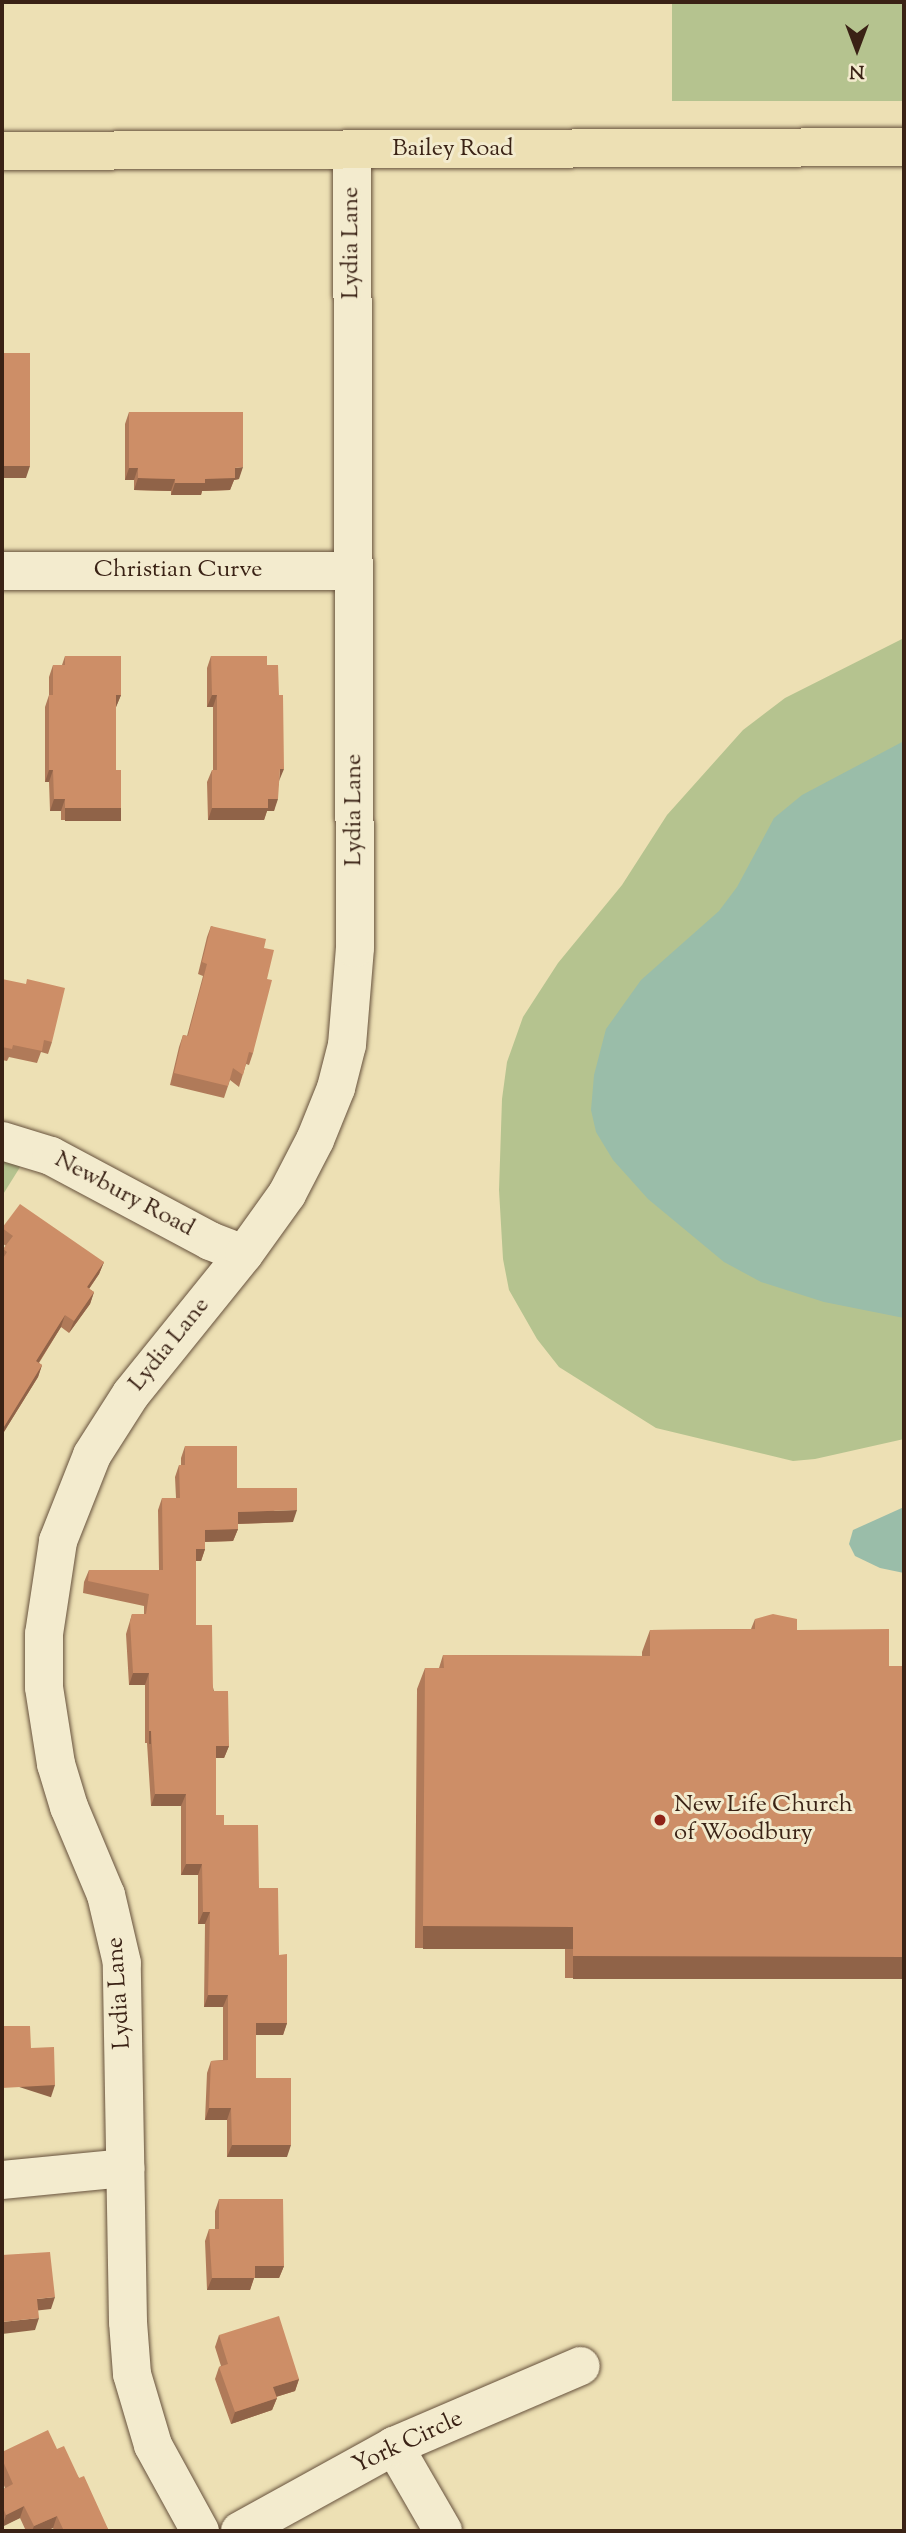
<!DOCTYPE html>
<style>
body{margin:0}
#map{position:relative;width:906px;height:2533px;overflow:hidden;background:#ede0b4;font-family:"Sorts Mill Goudy",serif}
div>[style]{position:absolute}
[style*='--x']{left:calc(var(--x)*1px);top:calc(var(--y)*1px);width:calc(var(--w)*1px);rotate:calc(var(--a)*1deg)}
.green>*{inset:0;background:#b5c38f;transform-origin:0 0}
.water>*{inset:0;background:#9abda9}
.roads{filter:drop-shadow(0 0 2px #67523d) drop-shadow(0 0 2px #67523d)}
.minor>*{height:38px;margin:-19px;padding:0 19px;transform-origin:19px;border-radius:19px;background:#f3ebce}
.major>*{height:38px;margin:-19px;padding:0 19px;transform-origin:19px;border-radius:19px;background:#ede0b4}
.wall>*{inset:0;background:#b07a59}
.shaded-wall>*{inset:0;background:#906348;transform-origin:0 0}
.building>*{inset:0;background:#cd8e67;transform-origin:0 0}
.dots>*{width:19px;height:19px;translate:-50% -50%;box-sizing:border-box;border:4px solid #f3ebce;border-radius:50%}
span{translate:-50% -50%;white-space:nowrap;text-align:center;line-height:1.15;-webkit-text-stroke:6px #f3ebce;paint-order:stroke}
.street-label{font-size:24px;color:#3a2215}
.poi-label{font-size:24px;color:#3a2215}
.left{translate:0 -50%;text-align:left}
.frame{position:absolute;inset:0;border:4px solid #3a2215;pointer-events:none}
.north{position:absolute;left:822px;top:14px;width:70px;height:70px;-webkit-text-stroke:5px #f3ebce;paint-order:stroke;rotate:180deg;font-size:19px;font-weight:700;line-height:28px;text-align:center;color:#3a2215}
.north::after{content:'';display:block;margin:auto;width:24px;height:32px;background:#3a2215;clip-path:polygon(50% 0,100% 100%,50% 72%,0 100%)}
</style>
<div id="map">
<div class="green">
<div style="left:672px;top:2px;width:232px;height:99px"></div>
<div style="clip-path:polygon(904px 638px,904px 1439px,815px 1459px,793px 1461px,656px 1428px,559px 1367px,537px 1339px,509px 1290px,503px 1259px,499px 1190px,502px 1099px,507px 1062px,523px 1017px,558px 963px,622px 885px,667px 815px,743px 730px,785px 698px)"></div>
<div style="clip-path:polygon(2px 1141px,32px 1148px,2px 1196px)"></div>
</div>
<div class="water">
<div style="clip-path:polygon(904px 741px,904px 1318px,824px 1302px,761px 1282px,724px 1262px,648px 1199px,613px 1160px,596px 1132px,591px 1110px,594px 1075px,606px 1029px,641px 980px,719px 911px,737px 887px,774px 818px,802px 795px)"></div>
<div style="clip-path:polygon(904px 1507px,904px 1573px,880px 1568px,855px 1556px,849px 1544px,853px 1530px)"></div>
</div>
<div class="roads">
<div class="minor">
<div style="--x:2;--y:571;--w:352;--a:0"></div>
<div style="--x:2;--y:1141;--w:51;--a:17"></div>
<div style="--x:51;--y:1156;--w:180;--a:28.1"></div>
<div style="--x:210;--y:1241;--w:36;--a:21"></div>
<div style="--x:2;--y:2180;--w:124;--a:-5.6"></div>
<div style="--x:394;--y:2446;--w:98;--a:60"></div>
<div style="--x:200;--y:2531;--w:98;--a:-118.7"></div>
<div style="--x:153;--y:2445;--w:74;--a:-106.5"></div>
<div style="--x:132;--y:2374;--w:52;--a:-94.4"></div>
<div style="--x:128;--y:2322;--w:359;--a:-91"></div>
<div style="--x:122;--y:1963;--w:70;--a:-103.2"></div>
<div style="--x:106;--y:1895;--w:95;--a:-112.8"></div>
<div style="--x:69;--y:1807;--w:45;--a:-106.8"></div>
<div style="--x:56;--y:1764;--w:78;--a:-98.9"></div>
<div style="--x:44;--y:1687;--w:53;--a:-90"></div>
<div style="--x:44;--y:1634;--w:94;--a:-81.4"></div>
<div style="--x:58;--y:1541;--w:92;--a:-68.4"></div>
<div style="--x:92;--y:1455;--w:72;--a:-57.4"></div>
<div style="--x:131;--y:1394;--w:180;--a:-51.1"></div>
<div style="--x:244;--y:1254;--w:74;--a:-54.4"></div>
<div style="--x:287;--y:1194;--w:61;--a:-62.6"></div>
<div style="--x:315;--y:1140;--w:56;--a:-68"></div>
<div style="--x:336;--y:1088;--w:44;--a:-75.7"></div>
<div style="--x:347;--y:1045;--w:97;--a:-85.3"></div>
<div style="--x:355;--y:948;--w:798;--a:-90.22"></div>
<div style="--x:240;--y:2531;--w:176;--a:-28.9"></div>
<div style="--x:394;--y:2446;--w:203;--a:-23.2"></div>
</div>
<div class="major">
<div style="--x:2;--y:151;--w:902;--a:-0.25"></div>
</div>
</div>
<div class="wall">
<div style="clip-path:polygon(129px 412px,239px 479px,234px 480px,230px 490px,202px 491px,201px 495px,171px 495px,171px 491px,134px 490px,134px 480px,125px 480px,125px 424px)"></div>
<div style="clip-path:polygon(65px 656px,121px 695px,116px 707px,116px 770px,121px 808px,117px 820px,61px 820px,61px 811px,50px 811px,49px 782px,45px 782px,45px 707px,49px 695px,49px 677px,53px 665px,62px 665px)"></div>
<div style="clip-path:polygon(211px 656px,267px 665px,279px 781px,274px 811px,267px 811px,264px 820px,208px 820px,207px 782px,212px 770px,213px 770px,213px 707px,207px 707px,207px 668px)"></div>
<div style="clip-path:polygon(211px 926px,264px 948px,253px 1053px,249px 1065px,246px 1064px,239px 1087px,230px 1080px,224px 1098px,170px 1085px,179px 1047px,183px 1035px,187px 1036px,203px 976px,198px 974px,207px 937px)"></div>
<div style="clip-path:polygon(2px 979px,52px 1042px,48px 1054px,41px 1052px,37px 1063px,9px 1057px,7px 1061px,2px 1060px)"></div>
<div style="clip-path:polygon(2px 1228px,104px 1262px,99px 1274px,89px 1289px,94px 1292px,90px 1304px,69px 1333px,61px 1327px,39px 1363px,42px 1365px,38px 1377px,2px 1435px,2px 1253px,6px 1246px,2px 1243px)"></div>
<div style="clip-path:polygon(185px 1446px,237px 1488px,293px 1522px,238px 1524px,238px 1529px,233px 1541px,205px 1542px,205px 1549px,201px 1561px,196px 1561px,196px 1625px,229px 1746px,224px 1758px,216px 1758px,216px 1815px,224px 1825px,259px 1888px,279px 1955px,287px 2023px,283px 2035px,256px 2035px,256px 2078px,287px 2157px,227px 2157px,227px 2120px,205px 2120px,207px 2073px,211px 2061px,223px 2060px,223px 2007px,204px 2007px,205px 1924px,198px 1924px,198px 1875px,181px 1875px,181px 1806px,151px 1806px,147px 1743px,145px 1743px,145px 1685px,129px 1685px,126px 1634px,132px 1614px,144px 1614px,144px 1606px,83px 1593px,84px 1582px,89px 1570px,159px 1570px,158px 1510px,162px 1498px,176px 1498px,175px 1477px,179px 1465px,181px 1465px,181px 1458px)"></div>
<div style="clip-path:polygon(755px 1619px,797px 1630px,889px 1666px,904px 1666px,904px 1978px,565px 1978px,565px 1949px,415px 1948px,417px 1689px,425px 1668px,439px 1668px,443px 1655px,642px 1656px,642px 1652px,650px 1630px,751px 1629px)"></div>
<div style="clip-path:polygon(219px 2199px,284px 2266px,279px 2278px,254px 2278px,250px 2290px,207px 2290px,205px 2241px,209px 2229px,215px 2229px,215px 2211px)"></div>
<div style="clip-path:polygon(219px 2335px,299px 2379px,295px 2391px,276px 2397px,277px 2398px,272px 2410px,231px 2424px,215px 2379px,219px 2367px,221px 2366px,215px 2347px)"></div>
<div style="clip-path:polygon(57px 2449px,79px 2478px,109px 2531px,54px 2531px,53px 2528px,45px 2531px,26px 2531px,20px 2518px,2px 2526px,2px 2490px,5px 2488px,2px 2480px,2px 2452px)"></div>
</div>
<div class="shaded-wall">
<div style="clip-path:polygon(2px 466px,30px 466px,26px 478px,2px 478px)"></div>
<div style="clip-path:polygon(243px 467px,239px 479px,234px 480px,230px 490px,202px 491px,201px 495px,171px 495px,175px 483px,205px 479px,235px 468px)"></div>
<div style="clip-path:polygon(129px 468px,138px 468px,134px 480px,125px 480px)"></div>
<div style="clip-path:polygon(138px 478px,175px 479px,171px 491px,134px 490px)"></div>
<div style="clip-path:polygon(116px 695px,121px 695px,116px 707px,111px 707px)"></div>
<div style="clip-path:polygon(212px 695px,217px 695px,213px 707px,207px 707px)"></div>
<div style="clip-path:polygon(280px 769px,284px 769px,279px 781px)"></div>
<div style="clip-path:polygon(49px 770px,53px 770px,49px 782px,45px 782px)"></div>
<div style="clip-path:polygon(54px 799px,65px 799px,61px 811px,50px 811px)"></div>
<div style="clip-path:polygon(268px 799px,278px 799px,274px 811px,267px 811px,264px 820px,208px 820px,212px 808px)"></div>
<div style="left:65px;top:808px;width:56px;height:13px"></div>
<div style="clip-path:polygon(104px 1262px,99px 1274px,82px 1299px,87px 1287px)"></div>
<div style="clip-path:polygon(94px 1292px,90px 1304px,69px 1333px,74px 1321px)"></div>
<div style="clip-path:polygon(65px 1315px,61px 1327px,32px 1373px,36px 1361px)"></div>
<div style="clip-path:polygon(42px 1365px,38px 1377px,2px 1435px,2px 1430px)"></div>
<div style="clip-path:polygon(297px 1510px,293px 1522px,233px 1524px,238px 1512px)"></div>
<div style="clip-path:polygon(238px 1529px,233px 1541px,200px 1542px,205px 1530px)"></div>
<div style="clip-path:polygon(196px 1549px,205px 1549px,201px 1561px,192px 1561px)"></div>
<div style="clip-path:polygon(133px 1673px,149px 1673px,145px 1685px,129px 1685px)"></div>
<div style="left:149px;top:1731px;width:2px;height:13px"></div>
<div style="clip-path:polygon(216px 1746px,229px 1746px,224px 1758px,212px 1758px)"></div>
<div style="clip-path:polygon(155px 1794px,186px 1794px,181px 1806px,151px 1806px)"></div>
<div style="clip-path:polygon(186px 1864px,202px 1864px,198px 1875px,181px 1875px)"></div>
<div style="clip-path:polygon(203px 1912px,210px 1912px,205px 1924px,198px 1924px)"></div>
<div style="left:423px;top:1926px;width:150px;height:23px"></div>
<div style="left:573px;top:1956px;width:331px;height:23px"></div>
<div style="clip-path:polygon(208px 1995px,228px 1995px,223px 2007px,204px 2007px)"></div>
<div style="clip-path:polygon(256px 2023px,287px 2023px,283px 2035px,251px 2035px)"></div>
<div style="left:55px;top:2085px;width:13px;height:53px;rotate:108deg"></div>
<div style="clip-path:polygon(209px 2108px,231px 2108px,227px 2120px,205px 2120px)"></div>
<div style="clip-path:polygon(232px 2145px,291px 2145px,287px 2157px,227px 2157px)"></div>
<div style="clip-path:polygon(255px 2266px,284px 2266px,279px 2278px,254px 2278px,250px 2290px,207px 2290px,212px 2278px)"></div>
<div style="clip-path:polygon(55px 2297px,51px 2309px,33px 2311px,37px 2299px)"></div>
<div style="clip-path:polygon(39px 2318px,35px 2330px,2px 2334px,2px 2322px)"></div>
<div style="clip-path:polygon(299px 2379px,295px 2391px,269px 2399px,273px 2387px)"></div>
<div style="clip-path:polygon(277px 2398px,272px 2410px,231px 2424px,235px 2412px)"></div>
<div style="clip-path:polygon(24px 2506px,20px 2518px,2px 2527px,6px 2515px)"></div>
<div style="clip-path:polygon(57px 2516px,53px 2528px,45px 2531px,32px 2531px,34px 2526px)"></div>
</div>
<div class="building">
<div style="left:2px;top:353px;width:28px;height:113px"></div>
<div style="clip-path:polygon(129px 412px,243px 412px,243px 467px,235px 468px,235px 478px,205px 479px,205px 483px,175px 483px,175px 479px,138px 478px,138px 468px,129px 468px)"></div>
<div style="clip-path:polygon(65px 656px,121px 656px,121px 695px,116px 695px,116px 770px,121px 770px,121px 808px,65px 808px,65px 799px,54px 799px,53px 770px,49px 770px,49px 695px,53px 695px,53px 665px,65px 665px)"></div>
<div style="clip-path:polygon(211px 656px,267px 656px,267px 665px,278px 665px,279px 695px,283px 695px,284px 769px,280px 769px,278px 799px,268px 799px,268px 808px,212px 808px,212px 770px,217px 770px,217px 695px,212px 695px)"></div>
<div style="clip-path:polygon(211px 926px,266px 939px,264px 948px,274px 950px,267px 979px,272px 980px,253px 1053px,249px 1052px,243px 1075px,233px 1068px,228px 1086px,174px 1073px,183px 1035px,188px 1036px,207px 964px,202px 962px)"></div>
<div style="clip-path:polygon(2px 979px,26px 984px,27px 979px,65px 988px,52px 1042px,44px 1040px,42px 1051px,13px 1045px,12px 1049px,2px 1047px)"></div>
<div style="clip-path:polygon(20px 1204px,104px 1262px,87px 1287px,94px 1292px,74px 1321px,65px 1315px,36px 1361px,42px 1365px,2px 1430px,2px 1260px,7px 1252px,3px 1249px,13px 1236px,2px 1228px)"></div>
<div style="clip-path:polygon(185px 1446px,237px 1446px,237px 1488px,297px 1488px,297px 1510px,238px 1512px,238px 1529px,205px 1530px,205px 1549px,196px 1549px,196px 1625px,212px 1625px,213px 1691px,228px 1691px,229px 1746px,216px 1746px,216px 1815px,224px 1815px,224px 1825px,258px 1825px,259px 1888px,278px 1888px,279px 1955px,287px 1954px,287px 2023px,256px 2023px,256px 2078px,291px 2078px,291px 2145px,232px 2145px,231px 2108px,209px 2108px,211px 2061px,228px 2060px,228px 1995px,208px 1995px,210px 1912px,203px 1912px,202px 1864px,186px 1864px,186px 1794px,155px 1794px,151px 1731px,149px 1731px,149px 1673px,133px 1673px,130px 1622px,132px 1614px,146px 1614px,149px 1594px,88px 1581px,89px 1570px,163px 1570px,162px 1498px,180px 1498px,179px 1465px,185px 1465px)"></div>
<div style="clip-path:polygon(773px 1614px,797px 1619px,797px 1630px,889px 1629px,889px 1666px,904px 1666px,904px 1957px,573px 1956px,573px 1927px,423px 1926px,425px 1668px,444px 1668px,443px 1655px,650px 1656px,650px 1630px,755px 1629px,755px 1619px)"></div>
<div style="clip-path:polygon(2px 2026px,30px 2026px,31px 2048px,54px 2047px,55px 2085px,2px 2088px)"></div>
<div style="clip-path:polygon(219px 2199px,283px 2199px,284px 2266px,255px 2266px,255px 2278px,212px 2278px,209px 2229px,219px 2229px)"></div>
<div style="clip-path:polygon(50px 2252px,55px 2297px,37px 2299px,39px 2318px,2px 2322px,2px 2255px)"></div>
<div style="clip-path:polygon(279px 2316px,299px 2379px,273px 2387px,277px 2398px,235px 2412px,219px 2367px,228px 2364px,219px 2335px)"></div>
<div style="clip-path:polygon(48px 2430px,57px 2449px,64px 2446px,79px 2478px,84px 2476px,109px 2531px,64px 2531px,57px 2516px,34px 2526px,24px 2506px,6px 2515px,2px 2505px,2px 2490px,13px 2484px,2px 2459px,2px 2452px)"></div>
</div>
<div class="dots">
<div style="left:660px;top:1820px;background:#8f2418"></div>
</div>
<div class="street-label">
<span style="left:453px;top:150px">Bailey Road</span>
<span style="left:352px;top:243px;rotate:-90deg">Lydia Lane</span>
<span style="left:178px;top:571px">Christian Curve</span>
<span style="left:355px;top:810px;rotate:-90deg">Lydia Lane</span>
<span style="left:124px;top:1195px;rotate:28deg">Newbury Road</span>
<span style="left:170px;top:1345px;rotate:-51deg">Lydia Lane</span>
<span style="left:120px;top:1993px;rotate:-94deg">Lydia Lane</span>
<span style="left:408px;top:2443px;rotate:-25deg">York Circle</span>
</div>
<div class="poi-label">
<span class="left" style="left:674px;top:1820px">New Life Church<br>of Woodbury</span>
</div>
<div class="frame"></div>
<div class="north">N</div>
</div>
